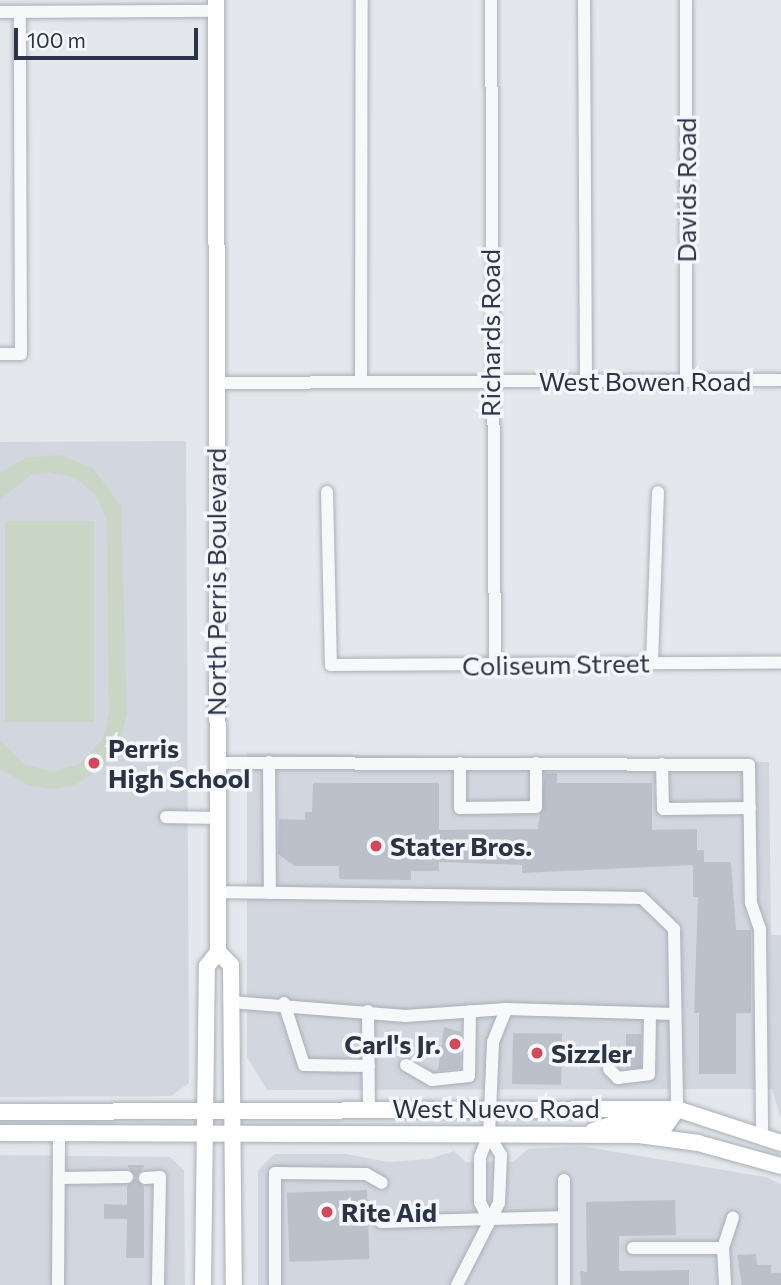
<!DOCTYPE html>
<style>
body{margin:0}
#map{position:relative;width:781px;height:1285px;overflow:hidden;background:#e4e7ec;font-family:Commissioner,sans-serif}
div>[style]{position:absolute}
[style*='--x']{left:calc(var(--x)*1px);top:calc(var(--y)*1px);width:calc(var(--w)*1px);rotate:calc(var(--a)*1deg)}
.built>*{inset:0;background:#d2d6de}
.green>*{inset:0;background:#c9d6c5;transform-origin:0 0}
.building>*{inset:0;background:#bbc0ca;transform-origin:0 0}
.roads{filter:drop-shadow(0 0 2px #a9aeb7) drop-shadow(0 0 2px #a9aeb7)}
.minor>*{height:12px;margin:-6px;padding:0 6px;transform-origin:6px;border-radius:6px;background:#f7f8fa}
.major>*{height:16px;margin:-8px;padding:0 8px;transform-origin:8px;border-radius:8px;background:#fff}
.dots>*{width:19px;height:19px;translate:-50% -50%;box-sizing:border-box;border:4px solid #f4f6f9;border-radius:50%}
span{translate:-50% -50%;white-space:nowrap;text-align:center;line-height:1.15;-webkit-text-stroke:7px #f4f6f9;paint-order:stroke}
.street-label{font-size:26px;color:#2b3445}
.poi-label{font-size:26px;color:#2b3445;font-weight:700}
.left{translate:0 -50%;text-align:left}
.right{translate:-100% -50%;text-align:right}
.scale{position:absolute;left:14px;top:28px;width:184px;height:32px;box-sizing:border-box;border:4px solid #2b3445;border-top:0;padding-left:9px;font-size:21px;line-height:24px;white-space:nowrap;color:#2b3445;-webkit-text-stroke:5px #f4f6f9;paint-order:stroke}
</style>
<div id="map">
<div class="built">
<div style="clip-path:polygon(186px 441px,189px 1083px,171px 1096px,0 1097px,0 442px)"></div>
<div style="clip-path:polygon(247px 753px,769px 762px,771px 935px,781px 935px,781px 1119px,772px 1089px,267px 1090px,247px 1057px)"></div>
<div style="clip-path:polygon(580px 1146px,766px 1177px,781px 1184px,781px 1285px,258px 1285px,258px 1170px,274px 1154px,346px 1154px,389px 1162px,429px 1159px,454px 1151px,466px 1162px,513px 1162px,528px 1149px)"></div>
<div style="clip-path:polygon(0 1155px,170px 1157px,184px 1170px,185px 1285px,0 1285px)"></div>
</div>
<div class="green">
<div style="clip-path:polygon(60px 455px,93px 468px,121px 506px,127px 713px,119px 747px,105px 766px,75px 785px,52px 789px,28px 785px,0 769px,0 740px,25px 765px,52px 771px,78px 765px,103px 739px,109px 713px,107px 520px,96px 495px,75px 478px,49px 472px,31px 475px,0 500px,0 473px,25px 458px)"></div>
<div style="left:94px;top:521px;width:201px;height:89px;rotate:90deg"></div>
</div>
<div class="building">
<div style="clip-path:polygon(545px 773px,557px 773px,557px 783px,652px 783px,652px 830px,697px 829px,697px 850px,704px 850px,704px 862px,731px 862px,736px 930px,751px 930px,751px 1013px,736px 1013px,736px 1074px,699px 1074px,699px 1013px,694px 1013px,698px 897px,693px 897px,693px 865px,522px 873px,522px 865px,439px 862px,439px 871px,411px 871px,411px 880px,339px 879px,339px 866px,295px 866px,278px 854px,279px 819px,305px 820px,305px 812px,312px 812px,313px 783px,439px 783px,439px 830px,538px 829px)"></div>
<div style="clip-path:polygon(444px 1027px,461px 1032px,460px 1068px,438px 1071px)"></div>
<div style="left:513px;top:1033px;width:49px;height:51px;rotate:1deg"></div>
<div style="left:626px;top:1034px;width:15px;height:34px"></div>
<div style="clip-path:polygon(127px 1165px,145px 1165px,136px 1178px,144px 1187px,144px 1258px,126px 1258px,127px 1219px,104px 1219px,104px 1204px,127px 1205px,127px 1186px,136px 1178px)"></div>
<div style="left:367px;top:1190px;width:69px;height:80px;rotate:88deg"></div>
<div style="clip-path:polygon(675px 1200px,676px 1235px,619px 1236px,619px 1271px,689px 1270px,689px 1285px,581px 1285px,580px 1271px,587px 1272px,586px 1202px)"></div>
<div style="clip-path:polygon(756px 1254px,757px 1265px,771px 1265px,771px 1273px,781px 1273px,781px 1285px,742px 1285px,737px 1255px)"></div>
</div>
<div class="roads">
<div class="minor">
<div style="--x:491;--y:0;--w:665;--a:89.66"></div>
<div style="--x:584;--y:0;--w:381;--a:89.7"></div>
<div style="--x:686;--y:0;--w:381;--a:90"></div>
<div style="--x:0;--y:12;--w:216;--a:-0.3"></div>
<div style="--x:0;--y:354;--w:21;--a:0"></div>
<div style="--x:21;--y:354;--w:342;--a:-90.2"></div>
<div style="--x:361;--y:382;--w:382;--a:-89.9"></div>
<div style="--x:215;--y:383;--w:566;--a:-0.3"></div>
<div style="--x:327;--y:492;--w:173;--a:88.7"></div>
<div style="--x:331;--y:665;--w:450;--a:-0.3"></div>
<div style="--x:652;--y:663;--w:171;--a:-88"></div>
<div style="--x:269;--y:762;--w:131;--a:89.6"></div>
<div style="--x:216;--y:763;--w:533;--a:0.21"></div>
<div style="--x:749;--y:765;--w:138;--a:89.2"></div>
<div style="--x:751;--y:903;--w:28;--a:71"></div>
<div style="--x:760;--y:929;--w:205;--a:89.4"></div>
<div style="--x:460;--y:763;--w:45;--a:90"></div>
<div style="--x:460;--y:808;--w:76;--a:-0.8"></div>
<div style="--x:536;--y:807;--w:44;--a:-90"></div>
<div style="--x:662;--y:764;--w:45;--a:88.7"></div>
<div style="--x:663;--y:809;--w:87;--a:-0.7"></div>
<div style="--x:166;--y:817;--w:51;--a:1.1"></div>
<div style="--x:218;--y:892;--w:424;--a:0.8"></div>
<div style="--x:642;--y:898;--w:45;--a:44.1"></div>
<div style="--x:674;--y:929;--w:180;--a:89"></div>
<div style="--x:231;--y:1002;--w:175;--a:4.6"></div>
<div style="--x:405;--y:1016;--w:101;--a:-4"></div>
<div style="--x:506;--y:1009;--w:168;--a:1.7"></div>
<div style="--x:284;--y:1003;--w:65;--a:72.1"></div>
<div style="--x:304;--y:1065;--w:65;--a:0.9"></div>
<div style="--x:368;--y:1011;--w:98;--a:89.4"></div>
<div style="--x:406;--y:1065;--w:30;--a:30"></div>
<div style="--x:432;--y:1080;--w:37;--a:-6"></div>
<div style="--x:469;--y:1076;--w:65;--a:-89.1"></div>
<div style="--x:609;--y:1069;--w:13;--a:45"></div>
<div style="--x:618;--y:1078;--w:31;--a:-7"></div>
<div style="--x:649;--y:1074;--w:60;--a:-89"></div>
<div style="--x:59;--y:1178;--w:68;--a:-0.8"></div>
<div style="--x:145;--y:1178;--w:15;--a:-4"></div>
<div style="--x:160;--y:1177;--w:108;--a:91.1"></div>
<div style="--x:488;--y:1218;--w:18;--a:-117"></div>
<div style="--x:480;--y:1202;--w:45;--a:-90"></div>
<div style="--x:480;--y:1157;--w:24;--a:-68"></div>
<div style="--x:489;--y:1135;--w:93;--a:-87.5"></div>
<div style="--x:493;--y:1042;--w:35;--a:-68"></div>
<div style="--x:381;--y:1222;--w:183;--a:-1.6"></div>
<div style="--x:633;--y:1248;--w:90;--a:0"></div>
<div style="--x:58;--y:1285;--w:152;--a:-89.6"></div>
<div style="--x:275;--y:1285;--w:112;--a:-90"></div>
<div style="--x:275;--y:1173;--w:91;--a:0.6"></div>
<div style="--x:366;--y:1174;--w:18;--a:29"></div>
<div style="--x:457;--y:1285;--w:92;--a:-62.9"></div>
<div style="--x:499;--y:1203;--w:48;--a:-87.6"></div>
<div style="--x:501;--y:1155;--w:23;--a:-121"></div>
<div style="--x:564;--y:1285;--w:105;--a:-90"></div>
<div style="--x:725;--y:1285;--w:37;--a:-93"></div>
<div style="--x:723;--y:1248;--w:32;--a:-72"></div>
</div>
<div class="major">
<div style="--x:216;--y:0;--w:952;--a:89.88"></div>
<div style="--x:218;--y:952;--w:18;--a:45"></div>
<div style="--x:231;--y:965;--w:320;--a:89.5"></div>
<div style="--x:0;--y:1112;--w:677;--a:-0.25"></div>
<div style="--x:677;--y:1109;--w:109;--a:18.1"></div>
<div style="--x:593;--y:1131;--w:31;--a:-19"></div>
<div style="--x:622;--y:1121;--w:44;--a:5.2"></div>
<div style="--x:666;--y:1125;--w:19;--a:-55"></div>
<div style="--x:0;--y:1133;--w:639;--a:0.18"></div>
<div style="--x:639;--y:1135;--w:60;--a:7.7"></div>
<div style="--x:698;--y:1143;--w:86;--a:15.5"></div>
<div style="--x:203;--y:1285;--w:319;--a:-89.3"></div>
<div style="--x:207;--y:966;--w:18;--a:-52"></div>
</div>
</div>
<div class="dots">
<div style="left:94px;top:763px;background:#d1495b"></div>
<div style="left:376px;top:846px;background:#d1495b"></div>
<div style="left:455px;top:1044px;background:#d1495b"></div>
<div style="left:537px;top:1053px;background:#d1495b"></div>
<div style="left:327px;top:1212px;background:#d1495b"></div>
</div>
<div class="street-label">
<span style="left:686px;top:190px;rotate:-90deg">Davids Road</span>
<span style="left:490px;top:333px;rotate:-90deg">Richards Road</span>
<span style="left:645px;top:381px">West Bowen Road</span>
<span style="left:216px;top:582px;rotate:-90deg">North Perris Boulevard</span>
<span style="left:556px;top:664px;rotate:-1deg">Coliseum Street</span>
<span style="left:496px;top:1108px">West Nuevo Road</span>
</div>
<div class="poi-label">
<span class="left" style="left:108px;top:763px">Perris<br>High School</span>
<span class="left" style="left:390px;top:846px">Stater Bros.</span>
<span class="right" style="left:441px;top:1044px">Carl's Jr.</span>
<span class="left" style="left:551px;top:1053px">Sizzler</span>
<span class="left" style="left:341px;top:1212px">Rite Aid</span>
</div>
<div class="scale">100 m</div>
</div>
